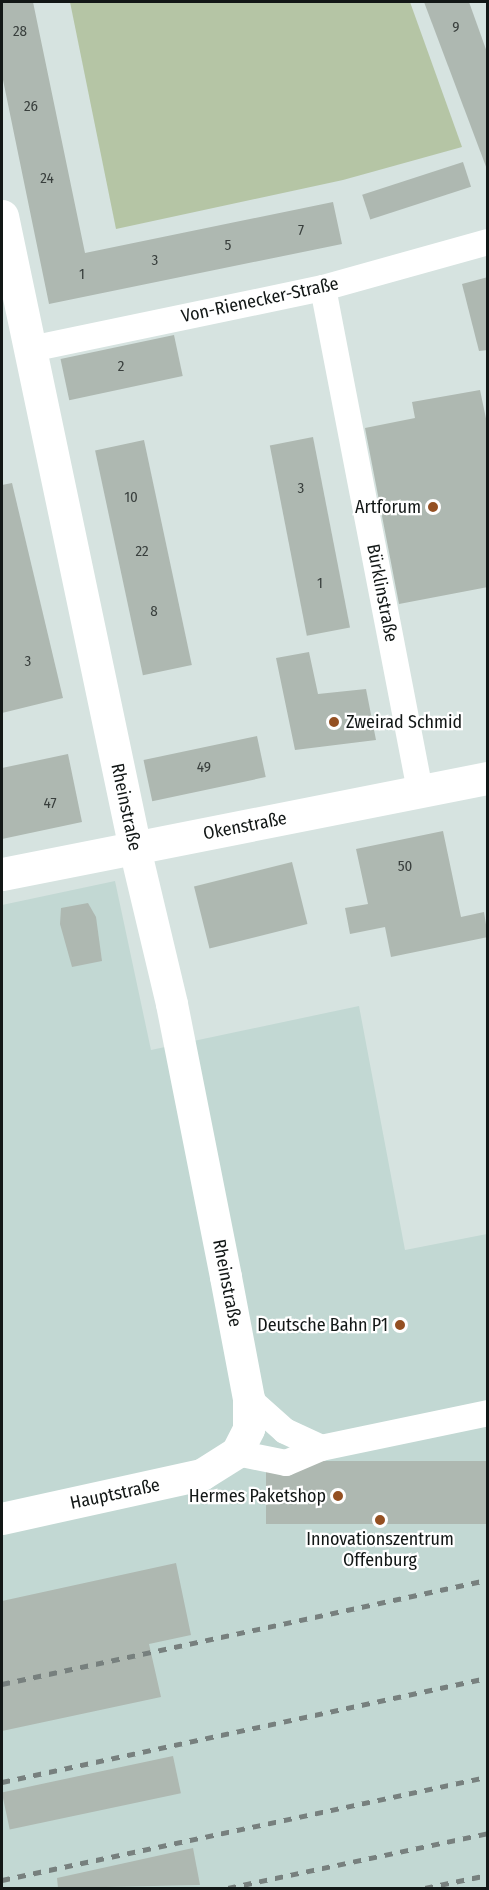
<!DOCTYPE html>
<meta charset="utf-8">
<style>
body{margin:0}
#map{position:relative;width:489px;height:1890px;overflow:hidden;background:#d6e3e0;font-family:"Fira Sans Condensed",sans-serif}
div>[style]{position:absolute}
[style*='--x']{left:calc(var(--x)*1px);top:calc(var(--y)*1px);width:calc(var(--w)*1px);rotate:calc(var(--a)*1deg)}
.built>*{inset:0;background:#c2d8d3}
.green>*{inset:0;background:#b5c5a5}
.building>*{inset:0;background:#aeb8b1;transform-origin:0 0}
.minor>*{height:26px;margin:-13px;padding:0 13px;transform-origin:13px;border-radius:13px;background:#fff}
.tertiary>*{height:32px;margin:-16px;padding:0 16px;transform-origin:16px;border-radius:16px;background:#fff}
.secondary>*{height:33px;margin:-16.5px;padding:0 16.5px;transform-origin:16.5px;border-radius:16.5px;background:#fff}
.rail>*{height:4.5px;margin-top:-2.25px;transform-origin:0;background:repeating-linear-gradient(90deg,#77807e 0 8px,transparent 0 16px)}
.dots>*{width:16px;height:16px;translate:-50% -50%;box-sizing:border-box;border:3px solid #fff;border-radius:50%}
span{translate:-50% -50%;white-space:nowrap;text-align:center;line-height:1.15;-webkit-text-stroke:4.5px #fff;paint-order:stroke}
.number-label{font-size:15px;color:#393f3d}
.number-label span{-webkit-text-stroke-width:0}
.street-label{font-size:18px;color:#121716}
.poi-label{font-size:18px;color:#121716}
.right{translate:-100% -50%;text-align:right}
.left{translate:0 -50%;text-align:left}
.frame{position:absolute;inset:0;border:3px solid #121716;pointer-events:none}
</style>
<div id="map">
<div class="built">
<div style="clip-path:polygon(115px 881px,151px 1050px,359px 1006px,405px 1250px,487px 1234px,487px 1888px,2px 1888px,2px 905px)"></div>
</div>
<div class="green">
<div style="clip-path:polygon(70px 2px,410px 2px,462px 147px,343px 180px,116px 229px)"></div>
</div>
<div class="building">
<div style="clip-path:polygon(2px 2px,33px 2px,85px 253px,333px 202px,342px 244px,49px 304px,2px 75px)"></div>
<div style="clip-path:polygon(424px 2px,469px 2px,488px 55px,488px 172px)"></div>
<div style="left:463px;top:162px;width:26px;height:106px;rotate:72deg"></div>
<div style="clip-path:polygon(488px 277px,488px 350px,479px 351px,462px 284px)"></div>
<div style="left:174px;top:335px;width:42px;height:116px;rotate:78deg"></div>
<div style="clip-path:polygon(480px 390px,488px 428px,488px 587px,399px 604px,365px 428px,415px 418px,412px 402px)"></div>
<div style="left:313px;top:437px;width:194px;height:44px;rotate:79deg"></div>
<div style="left:144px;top:440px;width:230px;height:50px;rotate:78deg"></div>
<div style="clip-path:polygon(12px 483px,63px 698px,2px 713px,2px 485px)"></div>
<div style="clip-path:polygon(309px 652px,318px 694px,366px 689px,376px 740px,295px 750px,276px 658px)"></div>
<div style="left:257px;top:736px;width:42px;height:116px;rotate:78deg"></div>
<div style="clip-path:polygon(68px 754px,82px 822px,2px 839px,2px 768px)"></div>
<div style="clip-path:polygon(443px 831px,461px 917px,484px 912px,488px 937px,391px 957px,385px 927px,350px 934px,345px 908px,368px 904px,356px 849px)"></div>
<div style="left:292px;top:862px;width:64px;height:101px;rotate:76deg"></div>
<div style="clip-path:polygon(88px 903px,96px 917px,102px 961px,72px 967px,60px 924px,61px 908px)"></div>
<div style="left:488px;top:1461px;width:63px;height:222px;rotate:90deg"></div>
<div style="clip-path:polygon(176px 1563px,191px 1635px,149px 1644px,161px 1697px,2px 1731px,2px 1601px)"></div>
<div style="left:173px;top:1756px;width:38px;height:175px;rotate:78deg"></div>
<div style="clip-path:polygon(193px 1848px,200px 1885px,58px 1888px,57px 1878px)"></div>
</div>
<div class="minor">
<div style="--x:323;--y:288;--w:512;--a:79.08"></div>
<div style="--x:31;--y:349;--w:298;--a:-11.8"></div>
<div style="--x:323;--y:288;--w:171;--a:-15.6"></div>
<div style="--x:249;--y:1399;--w:48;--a:41.6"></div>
<div style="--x:285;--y:1431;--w:40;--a:25"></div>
<div style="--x:237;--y:1453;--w:50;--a:11.5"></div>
<div style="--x:286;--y:1463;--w:38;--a:-23"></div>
<div style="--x:321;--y:1448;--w:171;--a:-11.8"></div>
</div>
<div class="tertiary">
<div style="--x:2;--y:1519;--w:205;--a:-12.4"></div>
<div style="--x:202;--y:1475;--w:41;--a:-32.2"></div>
<div style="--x:237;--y:1453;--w:27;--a:-63"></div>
<div style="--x:249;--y:1429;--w:30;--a:-90"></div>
<div style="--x:249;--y:1399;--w:124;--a:-100.7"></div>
<div style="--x:226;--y:1277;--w:278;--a:-101.2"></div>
<div style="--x:172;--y:1004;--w:159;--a:-103.4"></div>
</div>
<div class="secondary">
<div style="--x:2;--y:216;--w:647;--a:78.13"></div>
<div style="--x:2;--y:874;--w:495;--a:-11.2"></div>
</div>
<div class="rail">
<div style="--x:2;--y:1684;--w:497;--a:-12.1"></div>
<div style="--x:2;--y:1782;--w:497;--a:-12.1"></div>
<div style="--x:2;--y:1880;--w:497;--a:-12"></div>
<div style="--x:228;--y:1888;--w:266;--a:-11.9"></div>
<div style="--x:425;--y:1888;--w:64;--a:-11.7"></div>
</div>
<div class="dots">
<div style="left:433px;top:507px;background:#945022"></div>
<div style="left:334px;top:722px;background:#945022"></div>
<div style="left:400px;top:1325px;background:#945022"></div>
<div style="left:338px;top:1496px;background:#945022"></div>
<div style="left:380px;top:1520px;background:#945022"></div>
</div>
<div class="number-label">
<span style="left:456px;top:28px">9</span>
<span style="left:20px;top:32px">28</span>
<span style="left:31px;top:107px">26</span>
<span style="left:47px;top:179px">24</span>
<span style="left:301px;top:231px">7</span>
<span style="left:228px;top:246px">5</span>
<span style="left:155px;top:261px">3</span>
<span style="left:82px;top:275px">1</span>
<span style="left:121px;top:367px">2</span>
<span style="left:301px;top:489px">3</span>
<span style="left:131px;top:498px">10</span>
<span style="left:142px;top:552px">22</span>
<span style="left:320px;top:584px">1</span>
<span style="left:154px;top:612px">8</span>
<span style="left:28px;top:662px">3</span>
<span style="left:204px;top:768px">49</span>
<span style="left:50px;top:804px">47</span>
<span style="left:405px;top:867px">50</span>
</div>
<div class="street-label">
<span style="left:260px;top:300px;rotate:-12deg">Von-Rienecker-Straße</span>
<span style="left:382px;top:593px;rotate:79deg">Bürklinstraße</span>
<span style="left:126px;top:807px;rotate:78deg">Rheinstraße</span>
<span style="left:245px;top:826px;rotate:-11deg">Okenstraße</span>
<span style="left:227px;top:1283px;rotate:79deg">Rheinstraße</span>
<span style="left:115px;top:1494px;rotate:-12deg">Hauptstraße</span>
</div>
<div class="poi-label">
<span class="right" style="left:421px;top:507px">Artforum</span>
<span class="left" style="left:346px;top:722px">Zweirad Schmid</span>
<span class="right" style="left:388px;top:1325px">Deutsche Bahn P1</span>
<span class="right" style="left:326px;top:1496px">Hermes Paketshop</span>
<span style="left:380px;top:1550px">Innovationszentrum<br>Offenburg</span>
</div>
<div class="frame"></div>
</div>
